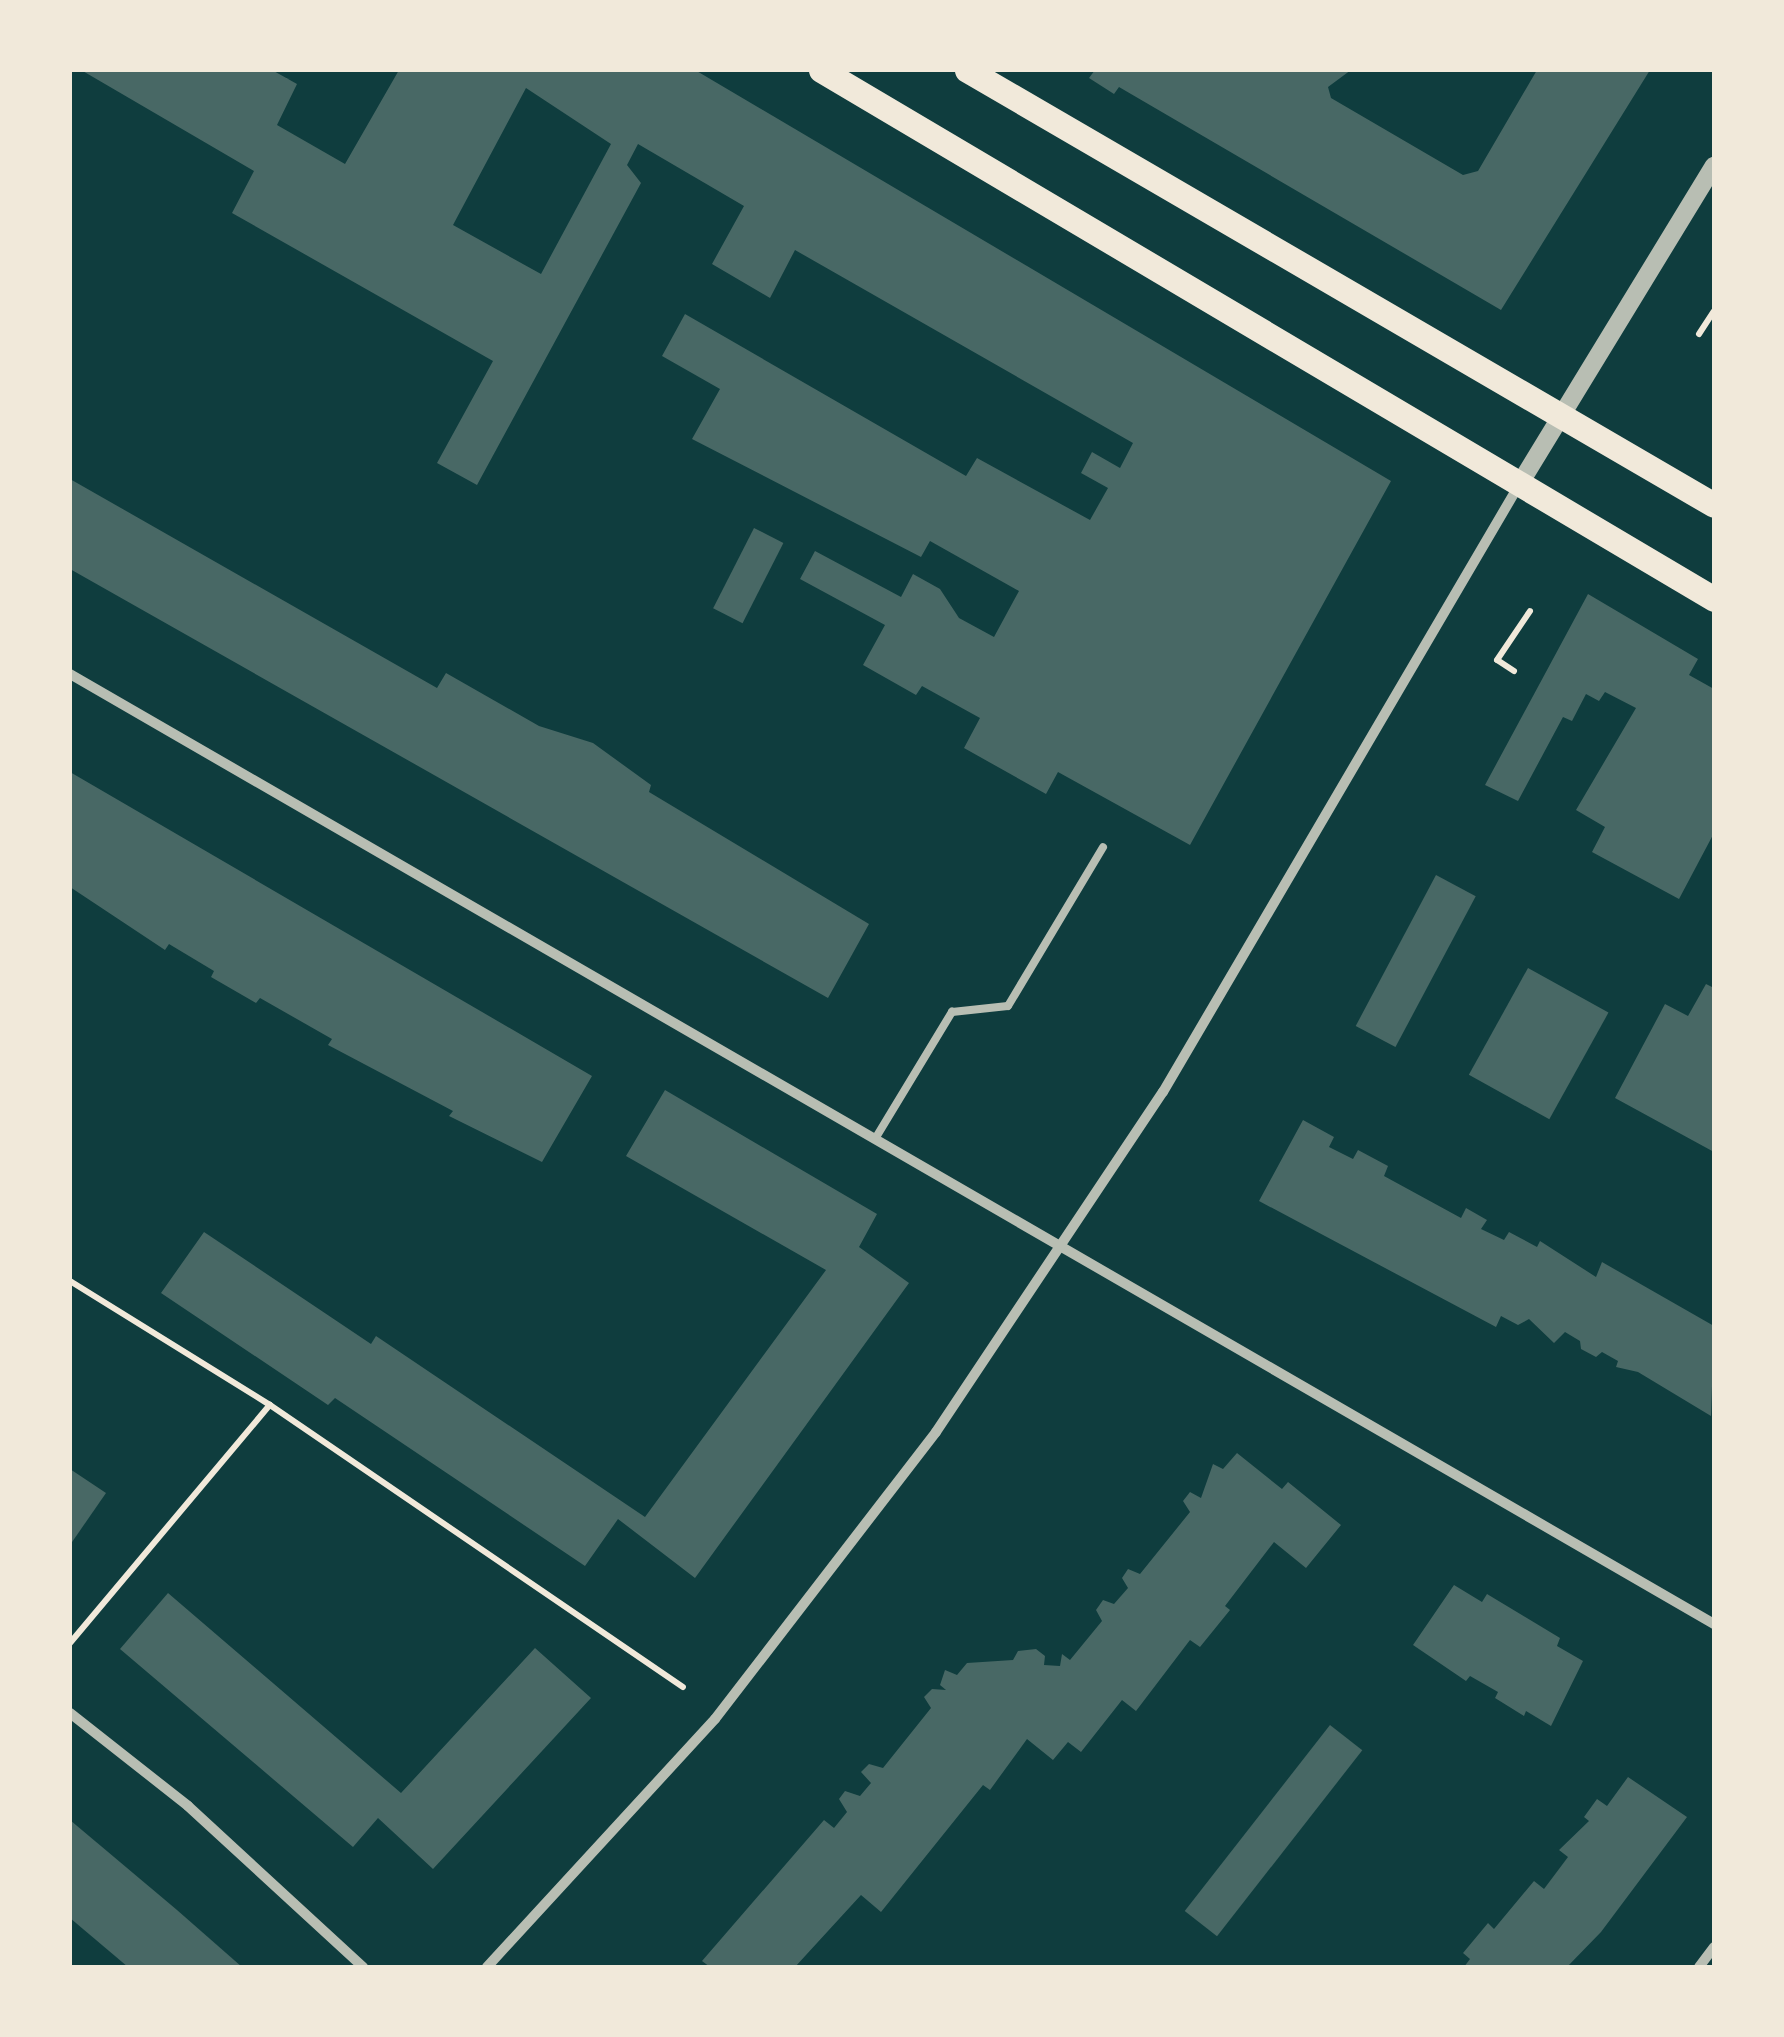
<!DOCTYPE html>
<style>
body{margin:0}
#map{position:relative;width:1784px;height:2037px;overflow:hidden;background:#0f3d3e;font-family:Signika,sans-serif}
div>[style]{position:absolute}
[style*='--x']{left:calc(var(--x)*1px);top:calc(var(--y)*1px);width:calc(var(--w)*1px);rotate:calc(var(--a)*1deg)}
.building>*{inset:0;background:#486865;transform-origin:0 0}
.path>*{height:6px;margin:-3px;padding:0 3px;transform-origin:3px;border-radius:3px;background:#f1e9da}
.service>*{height:8px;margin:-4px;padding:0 4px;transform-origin:4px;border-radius:4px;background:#b8beb3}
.minor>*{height:10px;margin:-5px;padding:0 5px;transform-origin:5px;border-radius:5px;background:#b8beb3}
.tertiary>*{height:18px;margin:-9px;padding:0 9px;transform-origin:9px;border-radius:9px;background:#b8beb3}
.primary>*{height:25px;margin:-12.5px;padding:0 12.5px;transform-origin:12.5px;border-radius:12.5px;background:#f1e9da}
span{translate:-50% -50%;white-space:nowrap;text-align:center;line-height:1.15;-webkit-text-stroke:10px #f1e9da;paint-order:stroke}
.frame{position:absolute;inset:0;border:72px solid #f1e9da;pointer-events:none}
</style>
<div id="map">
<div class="building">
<div style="clip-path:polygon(evenodd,81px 70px,272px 70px,297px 84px,277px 125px,345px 164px,399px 70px,695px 70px,1391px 481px,1190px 845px,1058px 772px,1046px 794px,964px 748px,980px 718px,922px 686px,916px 695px,863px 665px,885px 625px,800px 579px,815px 551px,901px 597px,913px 574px,940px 589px,959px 618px,994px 637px,1019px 591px,930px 541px,921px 557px,692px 439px,720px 389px,662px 356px,685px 314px,966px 476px,977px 458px,1090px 520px,1108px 488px,1081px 473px,1092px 452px,1120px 468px,1133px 443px,795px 250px,770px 298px,712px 264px,744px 206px,638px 144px,627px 165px,641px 183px,477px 485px,437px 463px,493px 361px,232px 213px,254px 171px,81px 70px,526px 88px,611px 144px,541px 274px,453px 225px,526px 88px)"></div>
<div style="clip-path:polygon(1095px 70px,1351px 70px,1328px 87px,1331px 98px,1463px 175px,1478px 171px,1537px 70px,1650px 70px,1501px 310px,1119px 87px,1114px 94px,1089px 78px)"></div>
<div style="clip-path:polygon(70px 479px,437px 688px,446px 673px,539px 726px,593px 743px,651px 785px,649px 792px,869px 924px,828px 998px,70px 569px)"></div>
<div style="left:754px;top:528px;width:33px;height:90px;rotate:27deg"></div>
<div style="clip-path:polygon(1588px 594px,1698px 659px,1689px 675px,1714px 689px,1714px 833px,1679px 899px,1592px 852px,1605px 827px,1576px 810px,1636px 708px,1605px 692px,1599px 701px,1586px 694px,1572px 721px,1563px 717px,1518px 801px,1485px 785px)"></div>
<div style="clip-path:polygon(70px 772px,592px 1076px,542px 1162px,449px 1116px,453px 1111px,328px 1045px,332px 1039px,260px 998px,256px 1003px,211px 977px,214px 971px,169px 944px,165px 950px,70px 887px)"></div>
<div style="left:1436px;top:875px;width:45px;height:171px;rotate:28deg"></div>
<div style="left:1528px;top:968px;width:92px;height:122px;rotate:29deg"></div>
<div style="clip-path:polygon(1706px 984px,1714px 988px,1714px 1152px,1615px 1098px,1665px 1004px,1688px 1016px)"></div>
<div style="clip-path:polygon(665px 1090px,877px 1214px,859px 1247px,909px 1283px,695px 1578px,618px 1519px,585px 1566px,335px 1398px,328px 1405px,161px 1293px,204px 1232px,371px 1344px,376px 1336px,645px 1517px,826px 1270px,626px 1156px)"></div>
<div style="clip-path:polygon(1303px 1120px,1334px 1137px,1329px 1147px,1353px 1159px,1358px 1150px,1388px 1166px,1384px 1176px,1461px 1218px,1466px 1208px,1487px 1220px,1481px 1229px,1504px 1240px,1509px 1232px,1537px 1247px,1540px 1241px,1596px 1277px,1602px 1262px,1714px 1326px,1711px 1416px,1638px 1372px,1616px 1367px,1618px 1361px,1602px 1352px,1596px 1357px,1581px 1349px,1580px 1341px,1565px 1332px,1554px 1343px,1529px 1319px,1518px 1325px,1501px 1316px,1496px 1327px,1259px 1201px)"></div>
<div style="clip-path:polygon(1237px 1453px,1282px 1489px,1288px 1482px,1341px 1525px,1306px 1568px,1274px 1542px,1225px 1606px,1230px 1610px,1200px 1647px,1190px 1640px,1136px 1711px,1122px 1700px,1081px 1752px,1068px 1742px,1053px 1760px,1027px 1739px,990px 1790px,983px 1785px,881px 1912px,861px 1895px,795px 1967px,710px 1967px,702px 1961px,824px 1820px,834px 1828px,847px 1812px,839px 1799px,845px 1791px,860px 1796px,871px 1783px,861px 1772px,869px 1764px,883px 1768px,931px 1708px,924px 1697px,932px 1689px,946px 1690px,940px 1685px,945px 1670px,957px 1675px,967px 1663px,1013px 1660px,1018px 1651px,1036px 1649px,1045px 1656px,1044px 1665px,1060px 1666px,1062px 1654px,1070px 1660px,1102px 1621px,1096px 1610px,1103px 1600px,1114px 1604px,1128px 1588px,1122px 1578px,1128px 1569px,1140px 1574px,1190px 1512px,1183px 1501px,1190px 1492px,1201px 1498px,1213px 1464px,1223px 1469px)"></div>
<div style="clip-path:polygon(70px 1469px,106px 1493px,70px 1545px)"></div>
<div style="clip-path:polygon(1454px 1585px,1482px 1602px,1487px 1594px,1560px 1638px,1557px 1646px,1583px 1661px,1551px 1726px,1526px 1711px,1524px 1716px,1495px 1698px,1498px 1692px,1470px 1676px,1466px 1681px,1413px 1645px)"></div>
<div style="clip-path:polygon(168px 1593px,401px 1793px,535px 1648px,591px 1698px,433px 1869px,378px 1818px,353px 1847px,120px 1649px)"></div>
<div style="left:1330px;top:1725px;width:41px;height:236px;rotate:38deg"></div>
<div style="clip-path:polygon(1628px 1777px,1687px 1817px,1601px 1932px,1567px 1967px,1464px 1967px,1470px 1959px,1463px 1953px,1488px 1923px,1494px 1929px,1534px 1881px,1544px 1889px,1568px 1857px,1559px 1850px,1589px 1821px,1584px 1817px,1597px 1799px,1607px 1806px)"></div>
<div style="clip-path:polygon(70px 1820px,177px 1910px,242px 1967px,128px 1967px,70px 1918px)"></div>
</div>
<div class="path">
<div style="--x:1699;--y:334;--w:27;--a:-57"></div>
<div style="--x:1514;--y:671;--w:20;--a:-147"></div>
<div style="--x:1497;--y:660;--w:59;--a:-56"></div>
<div style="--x:70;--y:1281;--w:235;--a:31.8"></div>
<div style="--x:270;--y:1405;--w:500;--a:34.33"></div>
<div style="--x:70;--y:1643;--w:311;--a:-50"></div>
</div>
<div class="service">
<div style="--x:875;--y:1139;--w:149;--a:-58.8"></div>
<div style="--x:952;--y:1012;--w:56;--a:-6.1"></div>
<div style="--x:1008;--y:1006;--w:185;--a:-59.1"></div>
</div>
<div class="minor">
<div style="--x:70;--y:674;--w:1899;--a:30.02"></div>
<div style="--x:70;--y:1713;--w:150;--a:38.2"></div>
<div style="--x:188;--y:1806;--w:238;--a:42.6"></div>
<div style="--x:487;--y:1967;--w:337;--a:-47.4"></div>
<div style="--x:715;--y:1719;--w:362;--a:-52.4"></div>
<div style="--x:936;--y:1432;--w:409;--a:-56.3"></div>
<div style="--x:1163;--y:1092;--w:704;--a:-59.61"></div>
<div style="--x:1699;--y:1967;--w:25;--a:-53"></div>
</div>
<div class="tertiary">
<div style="--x:1519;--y:485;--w:374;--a:-58.6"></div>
</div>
<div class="primary">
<div style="--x:821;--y:70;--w:1038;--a:30.64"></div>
<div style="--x:967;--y:70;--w:864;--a:30.21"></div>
</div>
<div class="frame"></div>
</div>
